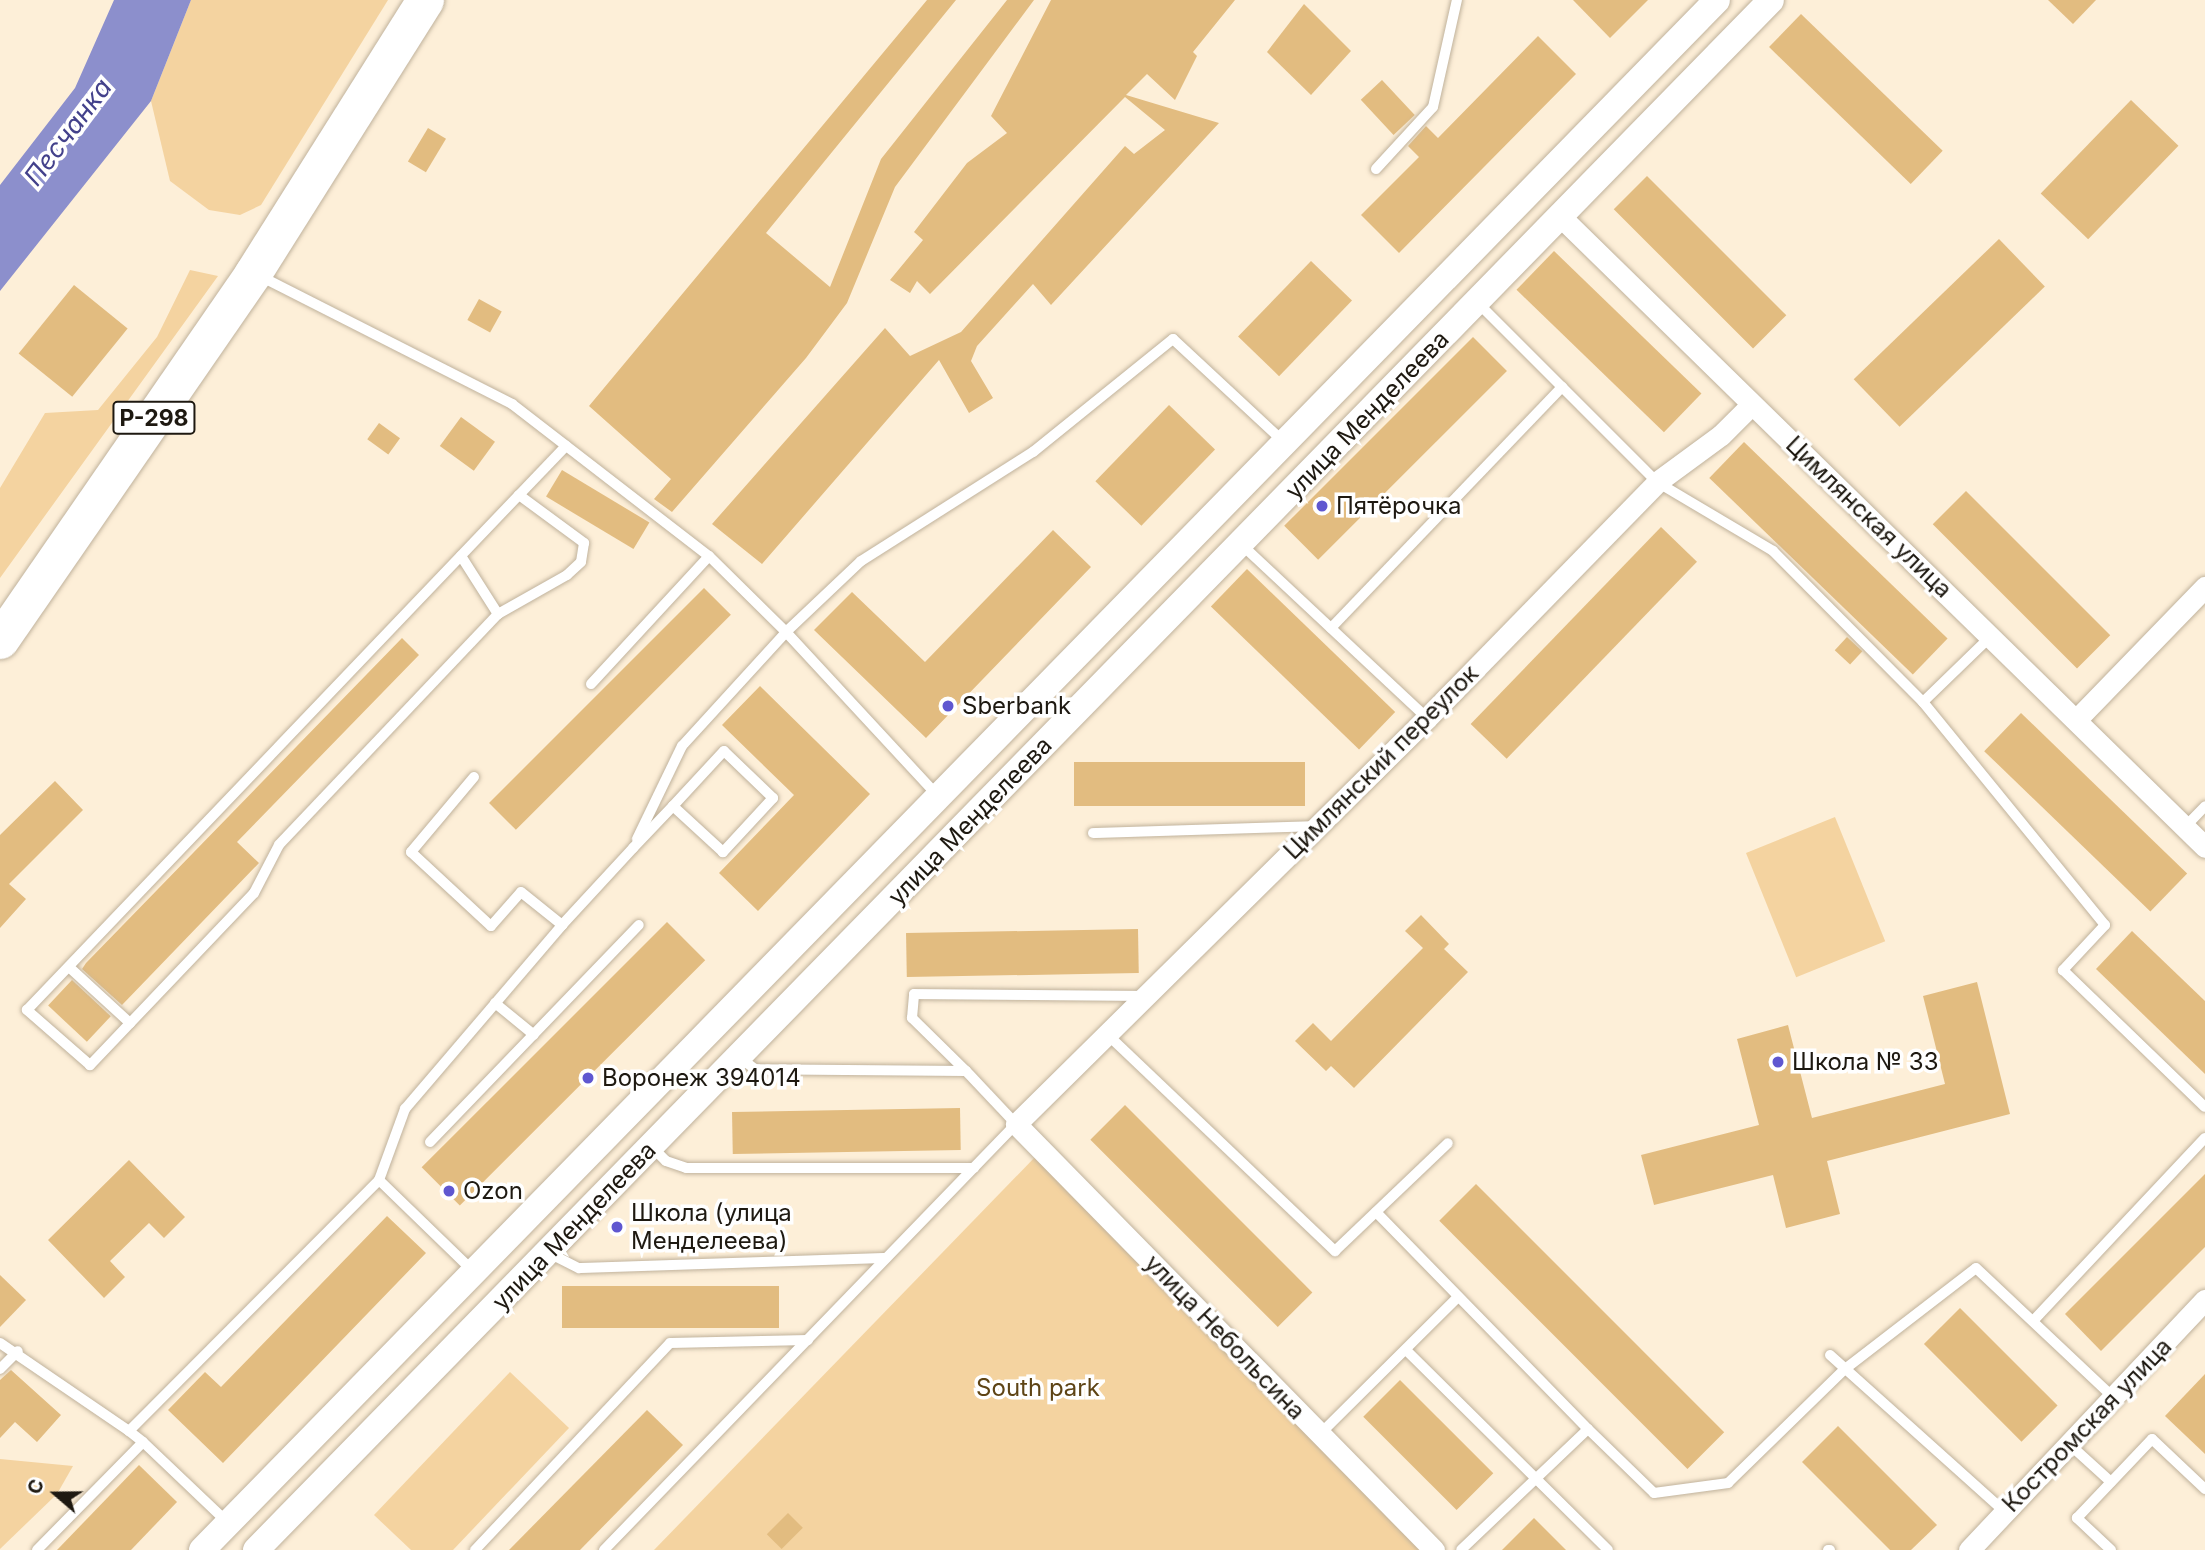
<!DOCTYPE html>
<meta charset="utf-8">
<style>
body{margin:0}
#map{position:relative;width:2205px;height:1550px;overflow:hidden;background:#fdefd8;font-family:Inter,sans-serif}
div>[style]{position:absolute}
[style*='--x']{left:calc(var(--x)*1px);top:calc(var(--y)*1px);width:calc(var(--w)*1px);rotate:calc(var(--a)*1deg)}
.green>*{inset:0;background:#f4d3a0;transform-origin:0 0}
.water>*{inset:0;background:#8c8fcc}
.building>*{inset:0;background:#e2bc80;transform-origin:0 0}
.roads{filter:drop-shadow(0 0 2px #c0b29c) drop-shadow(0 0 2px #c0b29c)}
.service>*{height:10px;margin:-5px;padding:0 5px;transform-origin:5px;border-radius:5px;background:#fff}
.minor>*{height:21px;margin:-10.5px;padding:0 10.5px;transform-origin:10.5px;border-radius:10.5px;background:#fff}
.tertiary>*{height:26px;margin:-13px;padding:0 13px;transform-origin:13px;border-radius:13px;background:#fff}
.trunk>*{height:37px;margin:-18.5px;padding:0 18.5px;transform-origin:18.5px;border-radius:18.5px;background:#fff}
.dots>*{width:19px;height:19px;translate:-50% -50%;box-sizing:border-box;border:4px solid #fff;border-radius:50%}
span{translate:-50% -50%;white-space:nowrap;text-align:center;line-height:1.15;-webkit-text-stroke:7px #fff;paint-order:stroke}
.shield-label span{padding:2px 5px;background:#fff;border:2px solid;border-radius:5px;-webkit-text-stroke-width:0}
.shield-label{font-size:23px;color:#1e1911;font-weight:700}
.street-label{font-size:24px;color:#1e1911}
.poi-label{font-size:24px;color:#1e1911}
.left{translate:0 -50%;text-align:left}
.park-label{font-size:24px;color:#5e4415}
.water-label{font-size:26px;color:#43418b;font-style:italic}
.north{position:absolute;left:21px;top:1459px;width:70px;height:70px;-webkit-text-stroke:5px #fff;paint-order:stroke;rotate:290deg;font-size:19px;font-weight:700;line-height:28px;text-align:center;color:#1e1911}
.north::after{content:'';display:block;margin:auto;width:24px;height:32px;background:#1e1911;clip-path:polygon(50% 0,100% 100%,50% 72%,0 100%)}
</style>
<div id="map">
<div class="green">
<div style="clip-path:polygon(191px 0,388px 0,261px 205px,240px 215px,209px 210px,170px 181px,151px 101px)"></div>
<div style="clip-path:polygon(190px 270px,218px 276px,0 578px,0 488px,45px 413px,98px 410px,157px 337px)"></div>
<div style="left:1835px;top:817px;width:134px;height:96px;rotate:68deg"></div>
<div style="clip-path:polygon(1037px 1155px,1427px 1550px,654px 1550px)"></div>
<div style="clip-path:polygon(510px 1372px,569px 1428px,453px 1550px,411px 1550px,374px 1515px)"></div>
<div style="clip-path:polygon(0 1459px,73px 1466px,57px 1494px,0 1549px)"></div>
</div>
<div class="water">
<div style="clip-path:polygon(114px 0,191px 0,151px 101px,0 291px,0 185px,75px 88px)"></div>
</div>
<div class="building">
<div style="clip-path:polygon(927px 0,956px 0,766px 233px,830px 287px,881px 159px,1007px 0,1034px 0,895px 187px,847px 303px,806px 358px,672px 512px,654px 499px,671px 479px,589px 406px)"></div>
<div style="clip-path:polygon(1051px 0,1235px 0,1193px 52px,1197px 56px,1175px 100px,1147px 74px,1126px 95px,1219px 123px,1051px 305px,1033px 284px,977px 346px,971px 361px,993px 398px,969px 413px,939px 360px,762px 564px,712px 524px,885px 328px,910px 356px,961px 332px,1125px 146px,1134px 154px,1165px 130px,1125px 97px,930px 294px,917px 281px,910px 293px,890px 280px,923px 240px,914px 232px,967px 163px,1007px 133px,991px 116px)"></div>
<div style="clip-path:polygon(1573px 0,1648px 0,1610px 38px)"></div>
<div style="clip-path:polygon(2048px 0,2096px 0,2073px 24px)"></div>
<div style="clip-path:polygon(1304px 4px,1351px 51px,1311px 95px,1267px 52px)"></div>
<div style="left:1801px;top:14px;width:197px;height:46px;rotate:44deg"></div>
<div style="clip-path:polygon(1538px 36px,1576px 74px,1399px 253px,1361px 215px,1419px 157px,1408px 146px,1426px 126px,1438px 138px)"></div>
<div style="left:1382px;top:80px;width:48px;height:29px;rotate:47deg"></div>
<div style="left:2131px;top:100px;width:66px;height:130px;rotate:44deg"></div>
<div style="left:428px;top:128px;width:21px;height:39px;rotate:31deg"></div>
<div style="left:1647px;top:176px;width:197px;height:47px;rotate:45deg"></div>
<div style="left:1999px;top:239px;width:66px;height:202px;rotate:46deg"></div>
<div style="left:1554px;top:251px;width:205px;height:54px;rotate:44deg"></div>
<div style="left:1311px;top:261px;width:57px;height:105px;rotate:44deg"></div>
<div style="left:74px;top:285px;width:69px;height:88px;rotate:39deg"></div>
<div style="left:479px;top:299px;width:26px;height:24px;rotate:29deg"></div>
<div style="left:1473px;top:337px;width:48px;height:267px;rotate:45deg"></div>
<div style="left:1169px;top:405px;width:64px;height:106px;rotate:44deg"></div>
<div style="left:461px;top:417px;width:42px;height:36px;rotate:36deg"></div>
<div style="left:379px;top:423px;width:26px;height:20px;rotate:36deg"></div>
<div style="left:1744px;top:442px;width:283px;height:50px;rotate:44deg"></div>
<div style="left:562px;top:470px;width:102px;height:31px;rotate:31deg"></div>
<div style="left:1966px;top:491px;width:204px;height:47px;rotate:45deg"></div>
<div style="left:1661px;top:527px;width:50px;height:274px;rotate:44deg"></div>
<div style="clip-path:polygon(1053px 530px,1091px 567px,926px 738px,814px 630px,852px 592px,925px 662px)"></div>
<div style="left:1247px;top:569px;width:206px;height:52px;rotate:44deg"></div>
<div style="left:704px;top:588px;width:38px;height:304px;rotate:45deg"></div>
<div style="left:1847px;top:637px;width:21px;height:18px;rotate:43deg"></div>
<div style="clip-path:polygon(402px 638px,419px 655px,237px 842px,259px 863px,122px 1005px,82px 969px,86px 963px)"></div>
<div style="clip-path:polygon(760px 686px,870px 794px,758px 911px,719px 873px,794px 795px,722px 725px)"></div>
<div style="left:2021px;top:713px;width:231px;height:53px;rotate:44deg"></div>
<div style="left:1305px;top:762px;width:44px;height:231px;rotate:90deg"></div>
<div style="clip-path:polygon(55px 781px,83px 810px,9px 884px,26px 899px,0 928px,0 835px)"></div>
<div style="clip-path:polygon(1421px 915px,1449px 944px,1444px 949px,1468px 972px,1354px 1088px,1331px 1066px,1326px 1071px,1295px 1041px,1313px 1023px,1331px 1041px,1423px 948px,1405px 931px)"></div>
<div style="left:667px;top:922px;width:54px;height:347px;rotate:45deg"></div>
<div style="left:1138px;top:929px;width:44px;height:232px;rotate:89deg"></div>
<div style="clip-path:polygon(2132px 931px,2205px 1001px,2205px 1074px,2096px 969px)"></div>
<div style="left:72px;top:980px;width:53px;height:35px;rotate:43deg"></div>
<div style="clip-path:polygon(1977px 982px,2010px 1114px,1827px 1161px,1840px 1214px,1786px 1228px,1773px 1175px,1654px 1205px,1641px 1155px,1759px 1125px,1737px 1039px,1788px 1025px,1812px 1118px,1945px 1084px,1923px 996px)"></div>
<div style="left:1125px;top:1105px;width:265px;height:49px;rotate:45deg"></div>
<div style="left:960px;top:1108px;width:42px;height:228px;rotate:89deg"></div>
<div style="clip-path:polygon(129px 1160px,185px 1217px,164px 1238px,149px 1223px,110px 1261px,125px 1277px,104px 1298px,48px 1240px)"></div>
<div style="clip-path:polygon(2205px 1174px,2205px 1247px,2101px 1351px,2065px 1314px)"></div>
<div style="left:1476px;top:1184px;width:351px;height:52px;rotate:45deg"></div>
<div style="clip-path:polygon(387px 1216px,426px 1253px,223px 1463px,168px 1410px,205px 1372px,221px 1387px)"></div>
<div style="clip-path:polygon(0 1275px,26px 1300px,0 1327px)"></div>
<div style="left:779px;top:1286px;width:42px;height:217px;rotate:90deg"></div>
<div style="left:1960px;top:1308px;width:138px;height:51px;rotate:45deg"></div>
<div style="clip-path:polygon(11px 1370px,61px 1415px,37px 1442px,15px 1422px,0 1438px,0 1380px)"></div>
<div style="clip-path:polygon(2205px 1374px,2205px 1454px,2165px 1416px)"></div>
<div style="left:1400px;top:1380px;width:132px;height:52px;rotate:45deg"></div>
<div style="clip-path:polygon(647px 1410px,683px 1445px,580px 1550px,509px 1550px)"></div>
<div style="clip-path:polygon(1838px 1426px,1937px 1525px,1911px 1550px,1890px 1550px,1802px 1462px)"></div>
<div style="clip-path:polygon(139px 1465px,177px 1502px,131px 1550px,57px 1550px)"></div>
<div style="left:788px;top:1513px;width:21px;height:30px;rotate:45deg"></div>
<div style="clip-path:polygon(1534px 1518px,1566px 1550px,1502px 1550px)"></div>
</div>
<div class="roads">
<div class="service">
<div style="--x:1376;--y:169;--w:84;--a:-47.4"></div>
<div style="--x:1433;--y:107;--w:110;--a:-77.4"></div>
<div style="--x:258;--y:275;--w:285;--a:26.9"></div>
<div style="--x:512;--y:404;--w:249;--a:37.7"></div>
<div style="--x:709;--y:556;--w:108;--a:44.6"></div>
<div style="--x:786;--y:632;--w:103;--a:-43.4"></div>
<div style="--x:861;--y:561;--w:204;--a:-32.4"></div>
<div style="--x:1033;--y:452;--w:180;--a:-38.9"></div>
<div style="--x:1173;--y:339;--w:153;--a:42.9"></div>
<div style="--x:1478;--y:303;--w:253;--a:45"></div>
<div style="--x:1657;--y:482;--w:135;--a:30.7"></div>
<div style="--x:1773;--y:551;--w:213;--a:45.2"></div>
<div style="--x:1923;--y:702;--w:288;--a:50.8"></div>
<div style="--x:2105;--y:925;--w:62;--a:133"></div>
<div style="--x:2063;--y:970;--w:197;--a:44"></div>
<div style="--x:519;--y:495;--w:81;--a:36.4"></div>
<div style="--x:584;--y:543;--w:19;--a:99"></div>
<div style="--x:581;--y:562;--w:19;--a:137"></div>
<div style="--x:567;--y:575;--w:79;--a:150.5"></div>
<div style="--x:498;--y:614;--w:318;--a:133.5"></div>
<div style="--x:279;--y:845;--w:54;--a:117.5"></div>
<div style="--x:254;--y:893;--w:238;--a:133.6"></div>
<div style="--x:90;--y:1065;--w:84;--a:-138.9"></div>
<div style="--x:27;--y:1010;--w:712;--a:-46.31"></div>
<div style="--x:519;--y:495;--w:68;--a:-46.2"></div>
<div style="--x:1241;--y:544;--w:255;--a:43.1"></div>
<div style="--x:461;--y:556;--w:69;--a:57.5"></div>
<div style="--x:1331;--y:628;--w:334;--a:-46.2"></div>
<div style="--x:591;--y:684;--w:174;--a:-47.3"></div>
<div style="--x:1923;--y:702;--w:95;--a:-44.1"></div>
<div style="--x:474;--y:777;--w:98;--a:130"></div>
<div style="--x:411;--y:852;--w:109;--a:42.8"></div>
<div style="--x:491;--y:926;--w:45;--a:-48.6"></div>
<div style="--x:521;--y:892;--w:53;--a:38.8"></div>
<div style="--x:2185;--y:827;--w:29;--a:-46"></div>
<div style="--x:1093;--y:833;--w:221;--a:-1.8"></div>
<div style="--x:637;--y:839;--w:103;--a:-64.2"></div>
<div style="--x:682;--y:746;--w:154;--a:-47.6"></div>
<div style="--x:786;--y:632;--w:222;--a:47.2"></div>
<div style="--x:69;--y:967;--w:83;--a:42.6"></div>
<div style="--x:495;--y:1003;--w:50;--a:39.4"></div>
<div style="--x:1107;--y:1034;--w:315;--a:43.6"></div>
<div style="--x:1335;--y:1251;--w:156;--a:-43.7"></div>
<div style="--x:966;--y:1071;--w:76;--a:-135.5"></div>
<div style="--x:912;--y:1018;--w:24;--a:-85"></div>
<div style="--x:914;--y:994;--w:229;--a:0.5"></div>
<div style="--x:430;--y:1142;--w:301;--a:-46.1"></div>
<div style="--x:651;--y:1146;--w:21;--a:45"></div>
<div style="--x:666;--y:1161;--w:21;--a:19"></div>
<div style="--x:686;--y:1168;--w:288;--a:0"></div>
<div style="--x:379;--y:1180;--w:131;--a:44.1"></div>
<div style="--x:1376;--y:1212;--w:303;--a:45.7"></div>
<div style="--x:1588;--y:1429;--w:175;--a:136.4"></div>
<div style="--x:547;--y:1252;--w:36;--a:27"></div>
<div style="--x:579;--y:1268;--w:307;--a:-1.9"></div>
<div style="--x:2033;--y:1321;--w:251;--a:-46.8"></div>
<div style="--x:0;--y:1343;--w:156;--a:34.3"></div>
<div style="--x:1406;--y:1350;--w:284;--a:44.7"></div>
<div style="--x:1830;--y:1355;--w:234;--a:41.9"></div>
<div style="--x:0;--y:1369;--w:25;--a:-45"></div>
<div style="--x:1588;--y:1429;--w:92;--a:44.1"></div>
<div style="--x:1654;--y:1493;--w:75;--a:-7.7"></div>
<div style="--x:1728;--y:1483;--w:163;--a:-44.3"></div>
<div style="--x:1845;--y:1369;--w:165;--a:-37.6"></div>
<div style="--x:1976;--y:1268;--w:188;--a:43.3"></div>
<div style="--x:1319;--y:1435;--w:196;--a:-44.8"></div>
<div style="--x:143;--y:1442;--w:18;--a:-142"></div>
<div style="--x:129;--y:1431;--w:354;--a:-45.1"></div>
<div style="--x:379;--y:1180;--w:76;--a:-69.9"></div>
<div style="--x:405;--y:1109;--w:242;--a:-49.5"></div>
<div style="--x:562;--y:925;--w:105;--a:-47.3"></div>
<div style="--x:633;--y:848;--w:58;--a:-46.4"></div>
<div style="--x:673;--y:806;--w:75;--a:-47.2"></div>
<div style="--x:724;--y:751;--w:68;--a:43.8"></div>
<div style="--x:773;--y:798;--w:74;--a:132.8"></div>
<div style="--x:723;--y:852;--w:68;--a:-137.4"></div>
<div style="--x:2068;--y:1443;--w:58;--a:42.2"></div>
<div style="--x:37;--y:1550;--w:151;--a:-45.5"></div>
<div style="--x:143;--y:1442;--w:117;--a:43.6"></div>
<div style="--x:475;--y:1550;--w:284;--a:-46.7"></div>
<div style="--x:670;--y:1343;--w:138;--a:-1.2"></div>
<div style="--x:604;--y:1550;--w:593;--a:-45.96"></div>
<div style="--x:1016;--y:1124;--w:73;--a:-133.3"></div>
<div style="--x:966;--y:1071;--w:211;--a:-179.5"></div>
<div style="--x:755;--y:1069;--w:20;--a:-143"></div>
<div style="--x:1828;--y:1550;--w:2;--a:0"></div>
<div style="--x:2111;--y:1550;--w:47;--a:-136.7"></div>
<div style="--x:2077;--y:1518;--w:109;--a:-46.5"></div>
<div style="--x:2152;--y:1439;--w:73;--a:43.3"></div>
</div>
<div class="minor">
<div style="--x:1561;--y:217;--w:901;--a:44.37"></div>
<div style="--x:2077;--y:719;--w:184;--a:-45.9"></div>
<div style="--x:1434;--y:1550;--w:597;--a:-134.46"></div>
<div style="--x:1016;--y:1124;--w:578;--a:-44.65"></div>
<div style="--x:1427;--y:718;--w:330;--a:-45.7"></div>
<div style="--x:1657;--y:482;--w:79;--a:-36.3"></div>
<div style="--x:1721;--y:435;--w:42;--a:-45"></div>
<div style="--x:1969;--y:1550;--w:344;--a:-46.7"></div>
</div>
<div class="tertiary">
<div style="--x:202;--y:1550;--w:2167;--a:-45.65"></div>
<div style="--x:256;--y:1550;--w:2167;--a:-45.65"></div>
</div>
<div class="trunk">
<div style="--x:0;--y:640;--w:446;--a:-55.4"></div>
<div style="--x:253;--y:273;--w:323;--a:-57.8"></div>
</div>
</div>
<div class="dots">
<div style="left:1322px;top:506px;background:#5f57d0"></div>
<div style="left:948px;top:706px;background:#5f57d0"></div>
<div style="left:1778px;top:1062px;background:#5f57d0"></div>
<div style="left:588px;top:1078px;background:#5f57d0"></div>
<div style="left:449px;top:1191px;background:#5f57d0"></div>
<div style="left:617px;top:1227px;background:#5f57d0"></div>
</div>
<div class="shield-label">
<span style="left:154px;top:418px">Р-298</span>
</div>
<div class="street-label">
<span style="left:1367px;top:415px;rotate:-46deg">улица Менделеева</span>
<span style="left:1869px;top:517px;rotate:44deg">Цимлянская улица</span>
<span style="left:1381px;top:762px;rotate:-45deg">Цимлянский переулок</span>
<span style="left:970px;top:821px;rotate:-46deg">улица Менделеева</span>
<span style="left:574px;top:1226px;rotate:-46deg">улица Менделеева</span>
<span style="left:1225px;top:1337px;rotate:46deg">улица Небольсина</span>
<span style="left:2087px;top:1425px;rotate:-46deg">Костромская улица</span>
</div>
<div class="poi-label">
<span class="left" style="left:1336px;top:506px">Пятёрочка</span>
<span class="left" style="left:962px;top:706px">Sberbank</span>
<span class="left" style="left:1792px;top:1062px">Школа № 33</span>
<span class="left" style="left:602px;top:1078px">Воронеж 394014</span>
<span class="left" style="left:463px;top:1191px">Ozon</span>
<span class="left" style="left:631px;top:1227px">Школа (улица<br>Менделеева)</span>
</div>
<div class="park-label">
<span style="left:1038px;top:1388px">South park</span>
</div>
<div class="water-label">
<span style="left:68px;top:132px;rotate:-53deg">Песчанка</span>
</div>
<div class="north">С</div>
</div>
